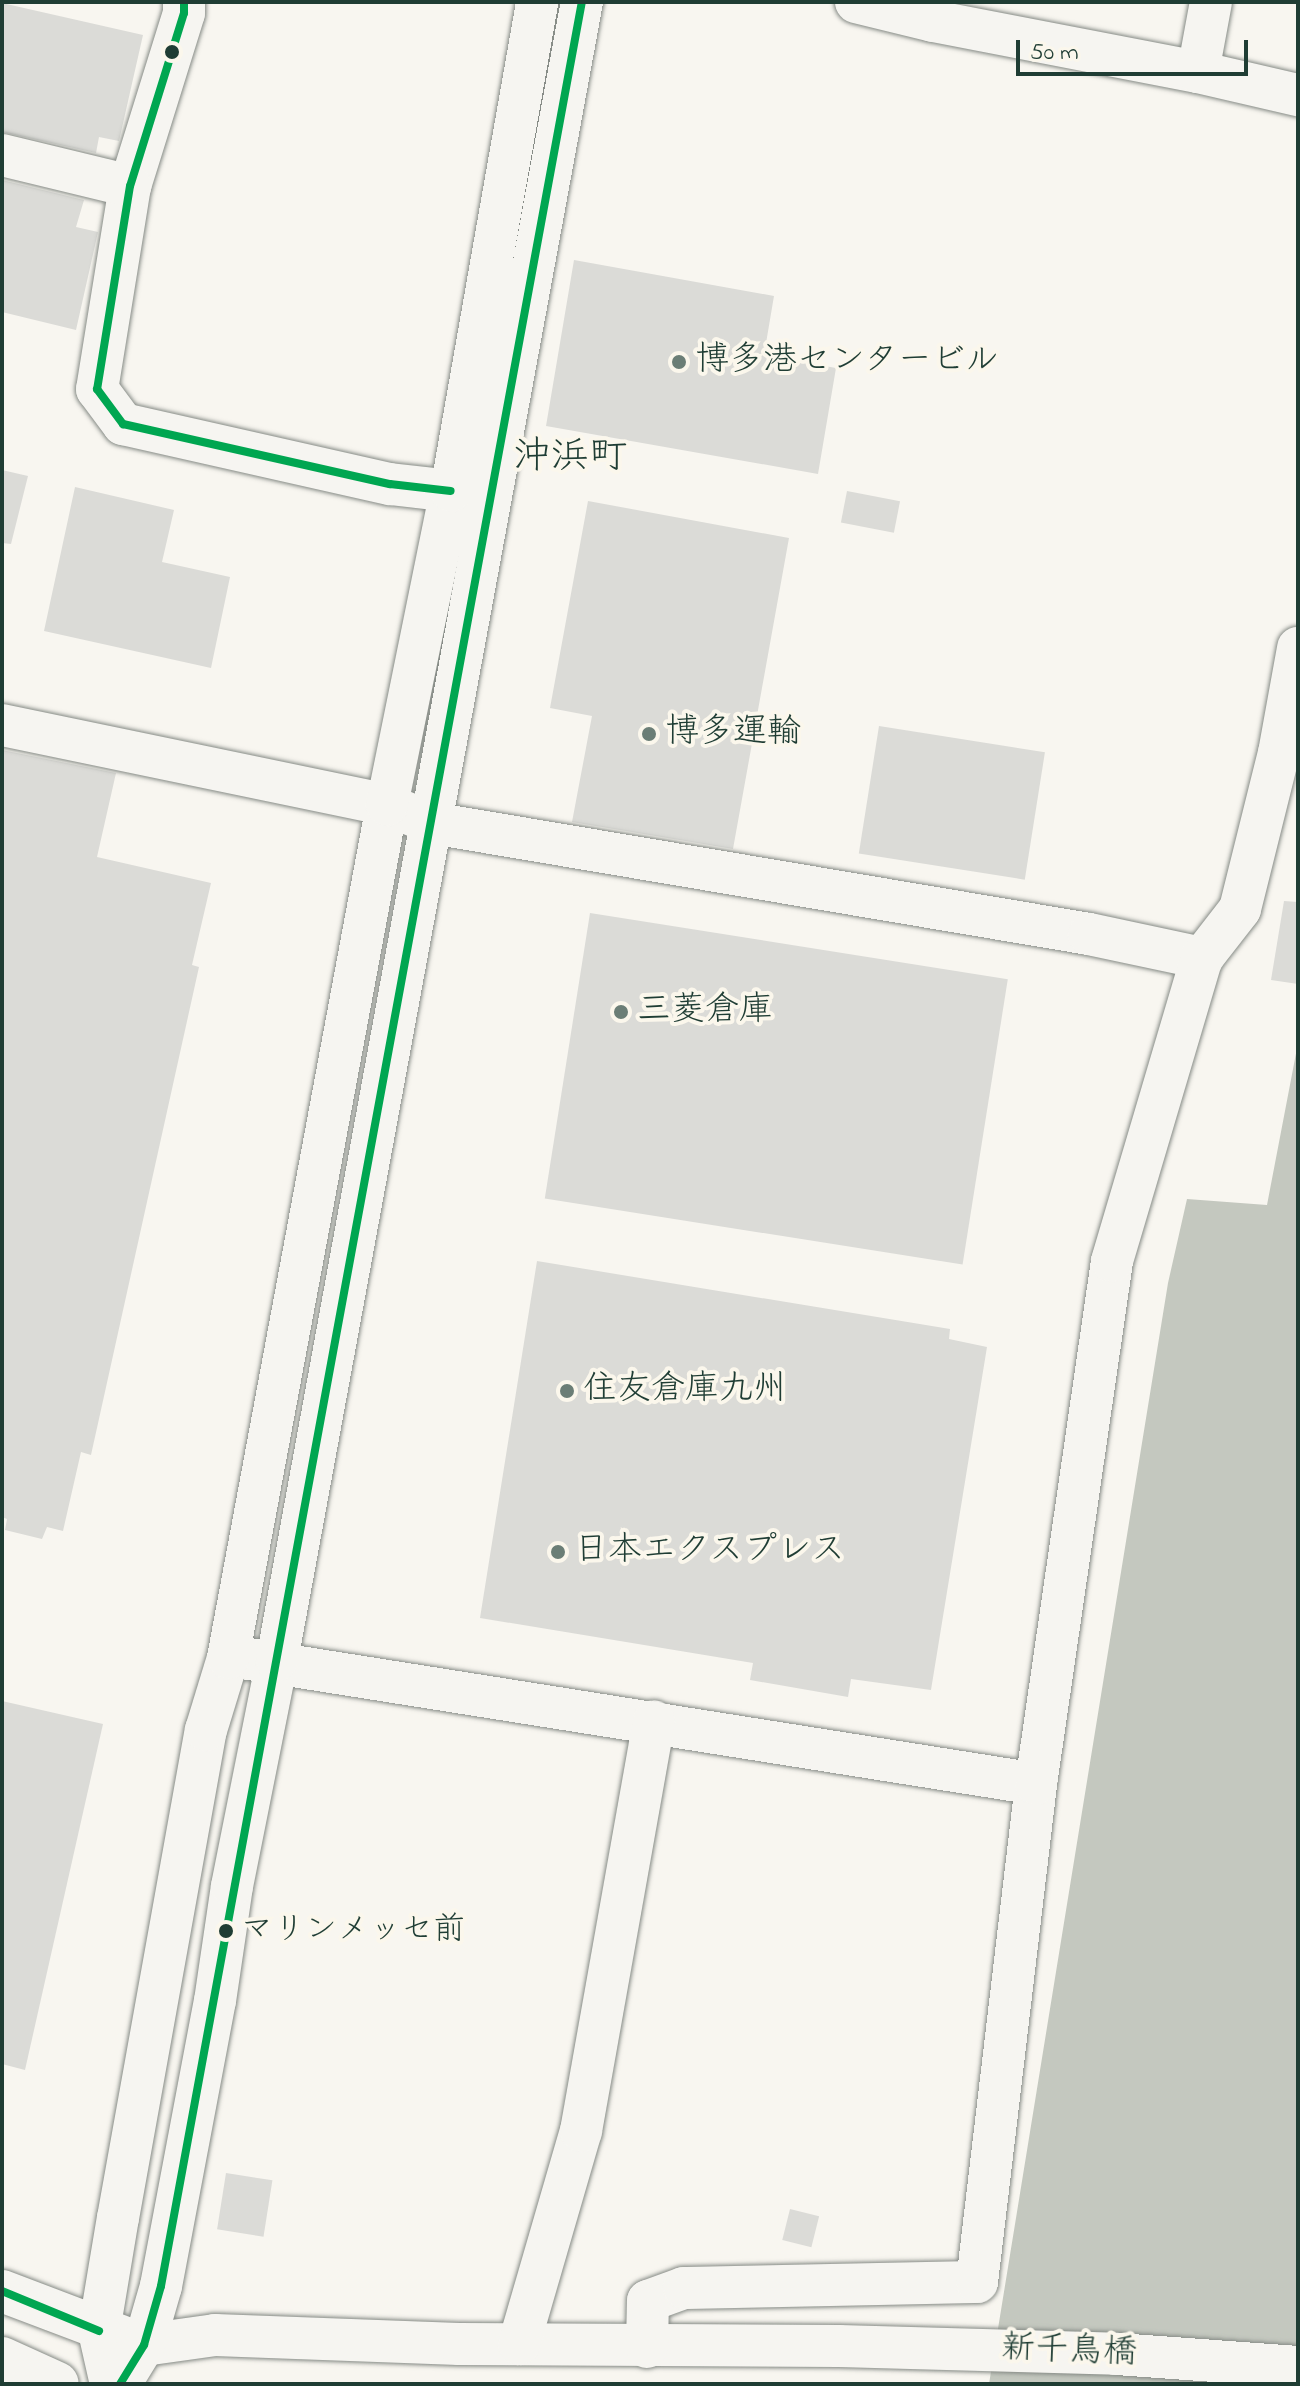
<!DOCTYPE html>
<meta charset="utf-8">
<style>
body{margin:0}
#map{position:relative;width:1300px;height:2386px;overflow:hidden;background:#f8f6f0;font-family:"Indie Flower","Klee One",sans-serif}
div>[style]{position:absolute}
[style*='--x']{left:calc(var(--x)*1px);top:calc(var(--y)*1px);width:calc(var(--w)*1px);rotate:calc(var(--a)*1deg)}
.water>*{inset:0;background:#c4c8bf}
.building>*{inset:0;background:#dbdbd7;transform-origin:0 0}
.roads{filter:drop-shadow(0 0 2px #868b86) drop-shadow(0 0 2px #868b86)}
.minor>*{height:42px;margin:-21px;padding:0 21px;transform-origin:21px;border-radius:21px;background:#f6f5f1}
.highway>*{height:44px;margin:-22px;padding:0 22px;transform-origin:22px;border-radius:22px;background:#f6f5f1}
.bus-1>*{height:8px;margin:-4px;padding:0 4px;transform-origin:4px;border-radius:4px;background:#00a651}
.dots>*{width:22px;height:22px;translate:-50% -50%;box-sizing:border-box;border:4px solid #fbf7ec;border-radius:50%}
span{translate:-50% -50%;white-space:nowrap;text-align:center;line-height:1.15;-webkit-text-stroke:8px #fbf7ec;paint-order:stroke}
.bus-label{font-size:32px;color:#1f3d34}
.left{translate:0 -50%;text-align:left}
.poi-label{font-size:34px;color:#1f3d34}
.street-label{font-size:34px;color:#1f3d34}
.quarter-label{font-size:38px;color:#1f3d34}
.frame{position:absolute;inset:0;border:4px solid #1f3d34;pointer-events:none}
.scale{position:absolute;left:1016px;top:40px;width:232px;height:36px;box-sizing:border-box;border:4px solid #1f3d34;border-top:0;padding-left:10px;font-size:24px;line-height:28px;white-space:nowrap;color:#1f3d34;-webkit-text-stroke:6px #fbf7ec;paint-order:stroke}
</style>
<div id="map">
<div class="water">
<div style="clip-path:polygon(1298px 1043px,1298px 2384px,989px 2384px,1168px 1283px,1187px 1199px,1267px 1205px)"></div>
</div>
<div class="building">
<div style="clip-path:polygon(2px 3px,143px 35px,119px 141px,99px 137px,96px 153px,2px 132px)"></div>
<div style="clip-path:polygon(2px 180px,84px 200px,76px 227px,98px 232px,76px 330px,2px 312px)"></div>
<div style="clip-path:polygon(574px 260px,774px 296px,764px 355px,836px 368px,818px 474px,546px 426px)"></div>
<div style="clip-path:polygon(2px 470px,28px 476px,11px 544px,2px 543px)"></div>
<div style="clip-path:polygon(75px 487px,174px 510px,162px 562px,230px 577px,211px 668px,44px 631px)"></div>
<div style="left:847px;top:491px;width:54px;height:32px;rotate:11deg"></div>
<div style="clip-path:polygon(588px 501px,789px 538px,733px 849px,572px 822px,592px 716px,550px 708px)"></div>
<div style="left:879px;top:726px;width:168px;height:129px;rotate:9deg"></div>
<div style="clip-path:polygon(2px 750px,116px 773px,97px 857px,211px 883px,192px 965px,199px 967px,91px 1455px,81px 1452px,63px 1531px,47px 1527px,42px 1539px,5px 1530px,7px 1519px,2px 1517px)"></div>
<div style="clip-path:polygon(1284px 901px,1298px 902px,1298px 984px,1271px 980px)"></div>
<div style="left:590px;top:913px;width:423px;height:289px;rotate:9deg"></div>
<div style="clip-path:polygon(537px 1261px,950px 1329px,949px 1339px,987px 1347px,931px 1690px,851px 1679px,848px 1697px,750px 1680px,753px 1663px,480px 1618px)"></div>
<div style="clip-path:polygon(2px 1701px,103px 1724px,25px 2070px,2px 2064px)"></div>
<div style="left:226px;top:2173px;width:47px;height:57px;rotate:9deg"></div>
<div style="left:790px;top:2209px;width:30px;height:32px;rotate:14deg"></div>
</div>
<div class="roads">
<div class="minor">
<div style="--x:184;--y:2;--w:11;--a:90"></div>
<div style="--x:184;--y:13;--w:181;--a:107.3"></div>
<div style="--x:130;--y:186;--w:206;--a:99.2"></div>
<div style="--x:97;--y:389;--w:44;--a:53.4"></div>
<div style="--x:123;--y:424;--w:274;--a:12.7"></div>
<div style="--x:390;--y:484;--w:61;--a:6.5"></div>
<div style="--x:451;--y:491;--w:28;--a:17"></div>
<div style="--x:856;--y:2;--w:79;--a:13.9"></div>
<div style="--x:933;--y:21;--w:270;--a:10.9"></div>
<div style="--x:1198;--y:72;--w:103;--a:13"></div>
<div style="--x:1198;--y:72;--w:71;--a:-79.5"></div>
<div style="--x:2;--y:155;--w:132;--a:13.6"></div>
<div style="--x:2;--y:725;--w:393;--a:11.7"></div>
<div style="--x:387;--y:805;--w:48;--a:21.8"></div>
<div style="--x:432;--y:823;--w:666;--a:9.59"></div>
<div style="--x:1089;--y:934;--w:116;--a:12"></div>
<div style="--x:249;--y:1659;--w:797;--a:9.02"></div>
<div style="--x:2;--y:2291;--w:152;--a:20.8"></div>
<div style="--x:144;--y:2345;--w:72;--a:-8"></div>
<div style="--x:215;--y:2335;--w:244;--a:2.1"></div>
<div style="--x:459;--y:2344;--w:380;--a:0.3"></div>
<div style="--x:839;--y:2346;--w:278;--a:1.6"></div>
<div style="--x:1117;--y:2354;--w:181;--a:4.1"></div>
<div style="--x:519;--y:2344;--w:222;--a:-73.8"></div>
<div style="--x:581;--y:2131;--w:416;--a:-79.9"></div>
<div style="--x:647;--y:2347;--w:46;--a:-88.8"></div>
<div style="--x:648;--y:2301;--w:38;--a:-20"></div>
<div style="--x:684;--y:2288;--w:293;--a:-1.2"></div>
<div style="--x:977;--y:2282;--w:501;--a:-83.24"></div>
<div style="--x:1036;--y:1784;--w:528;--a:-81.73"></div>
<div style="--x:1112;--y:1261;--w:316;--a:-73.5"></div>
<div style="--x:1202;--y:958;--w:62;--a:-52.2"></div>
<div style="--x:1240;--y:909;--w:161;--a:-76"></div>
<div style="--x:1279;--y:753;--w:107;--a:-79.7"></div>
<div style="--x:111;--y:2384;--w:54;--a:-102.8"></div>
<div style="--x:99;--y:2331;--w:115;--a:-80.5"></div>
<div style="--x:118;--y:2218;--w:496;--a:-79.8"></div>
<div style="--x:206;--y:1730;--w:75;--a:-73"></div>
<div style="--x:228;--y:1658;--w:868;--a:-79.44"></div>
<div style="--x:387;--y:805;--w:320;--a:-78.5"></div>
<div style="--x:451;--y:491;--w:497;--a:-80"></div>
<div style="--x:120;--y:2384;--w:46;--a:-58.4"></div>
<div style="--x:144;--y:2345;--w:61;--a:-73.9"></div>
<div style="--x:161;--y:2286;--w:290;--a:-79.3"></div>
<div style="--x:215;--y:2001;--w:116;--a:-81.6"></div>
<div style="--x:232;--y:1886;--w:230;--a:-78.7"></div>
<div style="--x:277;--y:1660;--w:1686;--a:-79.58"></div>
</div>
<div class="highway">
<div style="--x:2;--y:2359;--w:60;--a:24.4"></div>
</div>
</div>
<div class="bus-1">
<div style="--x:184;--y:2;--w:11;--a:90"></div>
<div style="--x:184;--y:13;--w:181;--a:107.3"></div>
<div style="--x:130;--y:186;--w:206;--a:99.2"></div>
<div style="--x:97;--y:389;--w:44;--a:53.4"></div>
<div style="--x:123;--y:424;--w:274;--a:12.7"></div>
<div style="--x:390;--y:484;--w:61;--a:6.5"></div>
<div style="--x:2;--y:2291;--w:105;--a:22.4"></div>
<div style="--x:120;--y:2384;--w:46;--a:-58.4"></div>
<div style="--x:144;--y:2345;--w:61;--a:-73.9"></div>
<div style="--x:161;--y:2286;--w:2322;--a:-79.56"></div>
</div>
<div class="dots">
<div style="left:172px;top:52px;background:#1f3d34"></div>
<div style="left:679px;top:362px;background:#6b7e76"></div>
<div style="left:649px;top:734px;background:#6b7e76"></div>
<div style="left:621px;top:1012px;background:#6b7e76"></div>
<div style="left:567px;top:1391px;background:#6b7e76"></div>
<div style="left:558px;top:1552px;background:#6b7e76"></div>
<div style="left:226px;top:1931px;background:#1f3d34"></div>
</div>
<div class="bus-label">
<span class="left" style="left:241px;top:1931px">マリンメッセ前</span>
</div>
<div class="poi-label">
<span class="left" style="left:695px;top:362px">博多港センタービル</span>
<span class="left" style="left:665px;top:734px">博多運輸</span>
<span class="left" style="left:637px;top:1012px">三菱倉庫</span>
<span class="left" style="left:583px;top:1391px">住友倉庫九州</span>
<span class="left" style="left:574px;top:1552px">日本エクスプレス</span>
</div>
<div class="street-label">
<span style="left:1069px;top:2352px;rotate:2deg">新千鳥橋</span>
</div>
<div class="quarter-label">
<span style="left:570px;top:459px">沖浜町</span>
</div>
<div class="frame"></div>
<div class="scale">50 m</div>
</div>
